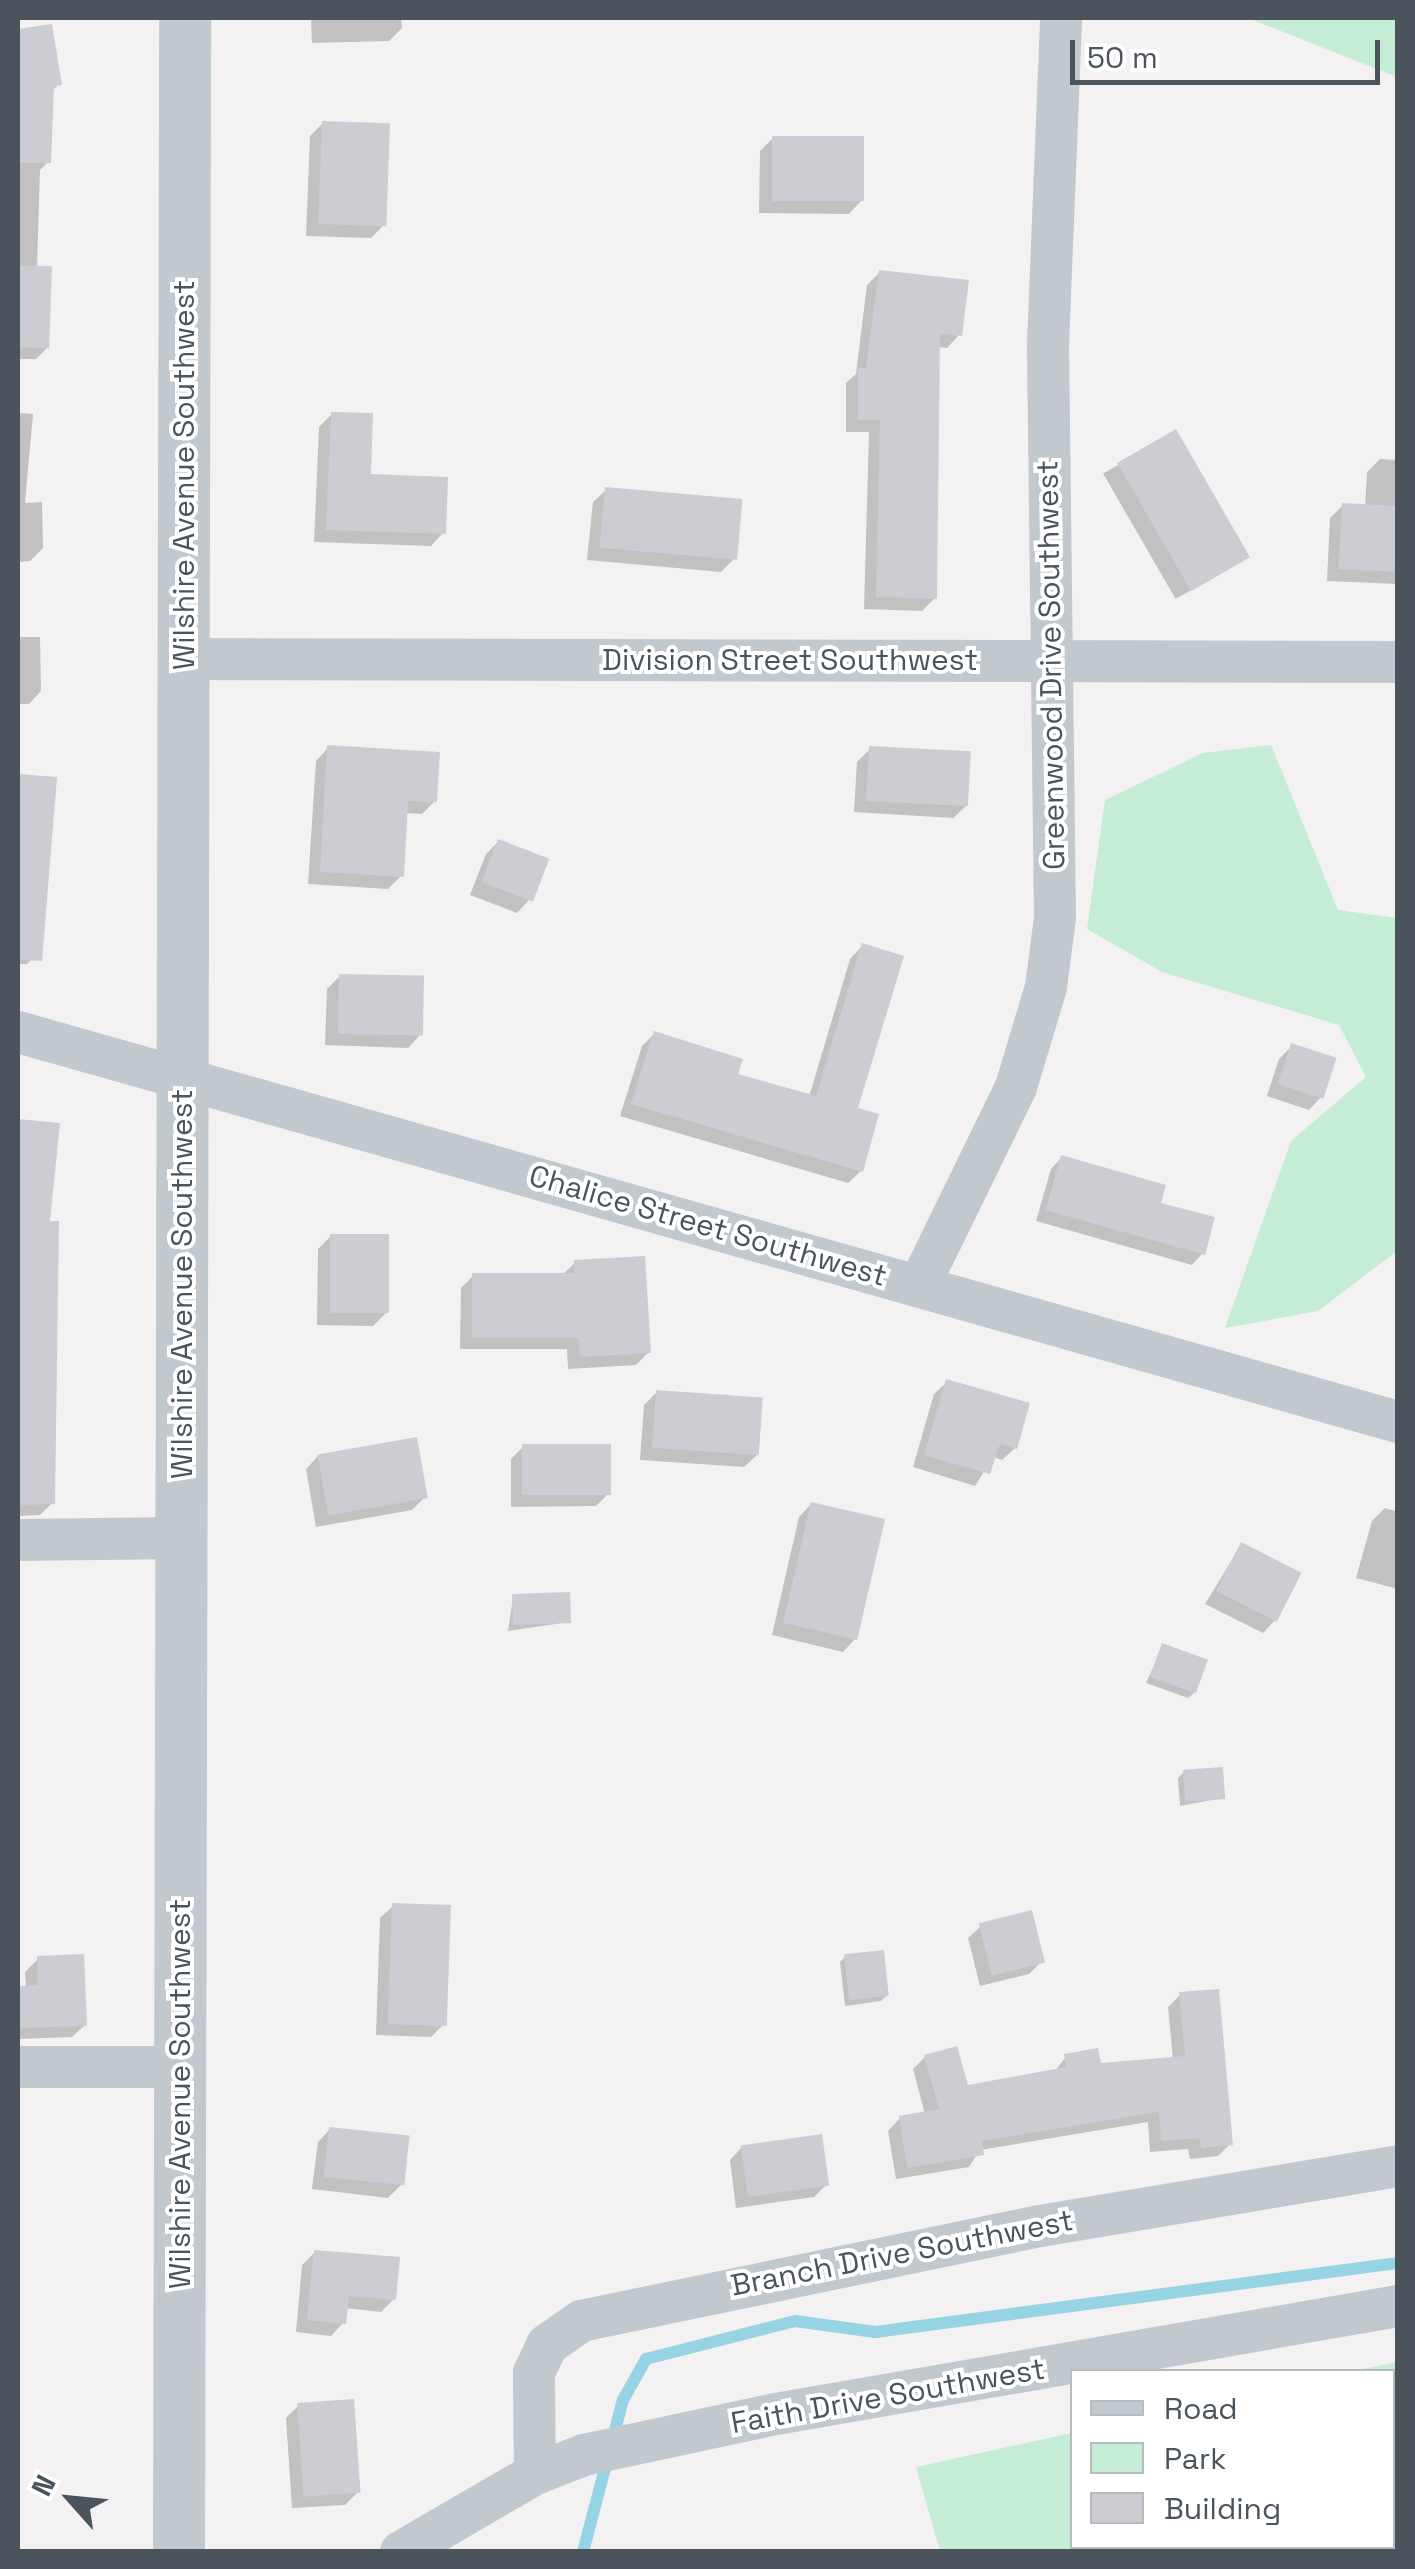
<!DOCTYPE html>
<style>
body{margin:0}
#map{position:relative;width:1415px;height:2569px;overflow:hidden;background:#f3f1f1;font-family:"Space Grotesk",sans-serif}
div>[style]{position:absolute}
[style*='--x']{left:calc(var(--x)*1px);top:calc(var(--y)*1px);width:calc(var(--w)*1px);rotate:calc(var(--a)*1deg)}
.green>*{inset:0;background:#c5ecd4}
.shadow>*{inset:0;background:#0003;transform-origin:0 0}
.stream>*{height:12px;margin:-6px;padding:0 6px;transform-origin:6px;border-radius:6px;background:#96d3e4}
.building>*{inset:0;background:#cccdd3;transform-origin:0 0}
.minor>*{height:42px;margin:-21px;padding:0 21px;transform-origin:21px;border-radius:21px;background:#c1c8ce}
.tertiary>*{height:52px;margin:-26px;padding:0 26px;transform-origin:26px;border-radius:26px;background:#c1c8ce}
span{translate:-50% -50%;white-space:nowrap;text-align:center;line-height:1.15;-webkit-text-stroke:8px #fff;paint-order:stroke}
.street-label{font-size:30px;color:#4b545d}
.frame{position:absolute;inset:0;border:20px solid #4b545d;pointer-events:none}
.legend{position:absolute;left:1070px;top:2369px;width:325px;height:180px;box-sizing:border-box;background:#fff;border:2px solid #b7bbbe;margin:0;padding:12px 18px;list-style:none;font-size:30px;color:#4b545d}
.legend li{display:flex;align-items:center;gap:20px;height:50px}
.legend b{width:50px;border:2px solid #b7bbbe}
.north{position:absolute;left:20px;top:2449px;width:100px;height:100px;-webkit-text-stroke:8px #fff;paint-order:stroke;rotate:297deg;font-size:28px;font-weight:700;line-height:40px;text-align:center;color:#4b545d}
.north::after{content:'';display:block;margin:auto;width:35px;height:45px;background:#4b545d;clip-path:polygon(50% 0,100% 100%,50% 72%,0 100%)}
.scale{position:absolute;left:1070px;top:40px;width:310px;height:45px;box-sizing:border-box;border:5px solid #4b545d;border-top:0;padding-left:12px;font-size:30px;line-height:35px;white-space:nowrap;color:#4b545d;-webkit-text-stroke:8px #fff;paint-order:stroke}
</style>
<div id="map">
<div class="green">
<div style="clip-path:polygon(1248px 18px,1397px 18px,1397px 77px)"></div>
<div style="clip-path:polygon(1271px 745px,1338px 910px,1397px 918px,1397px 1251px,1318px 1311px,1225px 1328px,1291px 1141px,1366px 1077px,1339px 1025px,1162px 972px,1087px 929px,1105px 800px,1203px 753px)"></div>
<div style="clip-path:polygon(1397px 2362px,1397px 2551px,940px 2551px,916px 2467px,1072px 2433px,1072px 2546px,1392px 2546px,1392px 2372px,1354px 2371px)"></div>
</div>
<div class="shadow">
<div style="clip-path:polygon(311px 18px,401px 18px,402px 28px,389px 41px,312px 43px)"></div>
<div style="clip-path:polygon(50px 27px,59px 84px,51px 92px,48px 162px,40px 170px,37px 268px,49px 346px,36px 359px,18px 359px,18px 32px)"></div>
<div style="clip-path:polygon(323px 123px,383px 226px,371px 238px,306px 236px,310px 136px)"></div>
<div style="clip-path:polygon(773px 138px,861px 201px,849px 214px,759px 213px,760px 151px)"></div>
<div style="clip-path:polygon(880px 272px,959px 335px,947px 348px,938px 347px,935px 598px,922px 611px,864px 609px,869px 432px,846px 432px,846px 383px,856px 374px,867px 285px)"></div>
<div style="clip-path:polygon(18px 413px,33px 414px,25px 503px,42px 502px,43px 548px,30px 561px,18px 562px)"></div>
<div style="clip-path:polygon(332px 414px,368px 477px,443px 533px,431px 546px,314px 542px,319px 427px)"></div>
<div style="left:1175px;top:432px;width:145px;height:83px;rotate:60deg"></div>
<div style="clip-path:polygon(1380px 459px,1398px 460px,1398px 584px,1327px 581px,1330px 518px,1343px 505px,1365px 507px,1367px 472px)"></div>
<div style="clip-path:polygon(606px 490px,734px 559px,721px 572px,587px 560px,593px 502px)"></div>
<div style="clip-path:polygon(18px 637px,40px 637px,41px 691px,29px 704px,18px 704px)"></div>
<div style="clip-path:polygon(328px 748px,435px 801px,422px 814px,405px 813px,401px 876px,388px 889px,308px 884px,316px 761px)"></div>
<div style="clip-path:polygon(870px 749px,966px 806px,953px 818px,854px 812px,857px 762px)"></div>
<div style="clip-path:polygon(18px 777px,54px 780px,40px 951px,27px 964px,18px 964px)"></div>
<div style="clip-path:polygon(499px 841px,529px 900px,517px 913px,470px 895px,486px 854px)"></div>
<div style="clip-path:polygon(862px 946px,855px 1110px,861px 1171px,848px 1183px,620px 1116px,642px 1046px,655px 1033px,734px 1076px,809px 1097px,850px 959px)"></div>
<div style="clip-path:polygon(340px 976px,420px 1035px,408px 1048px,325px 1045px,327px 989px)"></div>
<div style="clip-path:polygon(1292px 1046px,1321px 1097px,1309px 1110px,1267px 1096px,1279px 1059px)"></div>
<div style="clip-path:polygon(18px 1121px,57px 1125px,47px 1224px,53px 1502px,40px 1515px,18px 1516px)"></div>
<div style="clip-path:polygon(1062px 1157px,1158px 1205px,1203px 1253px,1192px 1265px,1036px 1221px,1051px 1169px)"></div>
<div style="clip-path:polygon(331px 1236px,386px 1313px,373px 1326px,317px 1325px,318px 1249px)"></div>
<div style="clip-path:polygon(575px 1263px,649px 1352px,636px 1365px,568px 1369px,567px 1349px,460px 1349px,461px 1288px,473px 1276px,562px 1275px)"></div>
<div style="clip-path:polygon(947px 1382px,1015px 1448px,1002px 1460px,993px 1457px,975px 1486px,913px 1467px,934px 1394px)"></div>
<div style="clip-path:polygon(657px 1392px,757px 1455px,744px 1467px,640px 1460px,644px 1405px)"></div>
<div style="clip-path:polygon(523px 1447px,609px 1493px,596px 1506px,511px 1507px,511px 1459px)"></div>
<div style="clip-path:polygon(318px 1456px,425px 1497px,412px 1510px,316px 1527px,306px 1469px)"></div>
<div style="clip-path:polygon(811px 1504px,855px 1639px,843px 1652px,772px 1635px,799px 1517px)"></div>
<div style="clip-path:polygon(1385px 1508px,1398px 1512px,1398px 1589px,1356px 1578px,1372px 1521px)"></div>
<div style="clip-path:polygon(1241px 1545px,1275px 1620px,1263px 1633px,1205px 1604px)"></div>
<div style="clip-path:polygon(513px 1598px,569px 1622px,508px 1631px)"></div>
<div style="clip-path:polygon(1163px 1646px,1194px 1693px,1188px 1698px,1146px 1683px)"></div>
<div style="clip-path:polygon(1184px 1772px,1222px 1798px,1180px 1806px,1178px 1778px)"></div>
<div style="clip-path:polygon(393px 1906px,443px 2025px,431px 2037px,376px 2035px,380px 1918px)"></div>
<div style="clip-path:polygon(981px 1926px,1042px 1961px,1029px 1974px,980px 1986px,968px 1938px)"></div>
<div style="clip-path:polygon(845px 1957px,887px 1995px,881px 2001px,845px 2006px,840px 1962px)"></div>
<div style="clip-path:polygon(38px 1959px,85px 2025px,72px 2037px,18px 2039px,18px 1989px,26px 1988px,25px 1972px)"></div>
<div style="clip-path:polygon(1180px 1995px,1230px 2144px,1218px 2156px,1190px 2159px,1188px 2149px,1150px 2152px,1148px 2122px,980px 2150px,969px 2167px,896px 2179px,888px 2131px,900px 2118px,925px 2114px,913px 2069px,925px 2057px,966px 2088px,1054px 2072px,1066px 2057px,1099px 2066px,1173px 2059px,1168px 2007px)"></div>
<div style="clip-path:polygon(330px 2129px,401px 2185px,388px 2198px,312px 2189px,318px 2142px)"></div>
<div style="clip-path:polygon(742px 2147px,826px 2185px,814px 2197px,736px 2208px,730px 2160px)"></div>
<div style="clip-path:polygon(315px 2252px,394px 2299px,381px 2312px,345px 2308px,343px 2323px,331px 2336px,296px 2332px,302px 2265px)"></div>
<div style="clip-path:polygon(299px 2405px,358px 2492px,345px 2505px,292px 2508px,286px 2418px)"></div>
</div>
<div class="stream">
<div style="--x:583;--y:2552;--w:157;--a:-75.3"></div>
<div style="--x:623;--y:2400;--w:47;--a:-60.7"></div>
<div style="--x:646;--y:2359;--w:154;--a:-14.3"></div>
<div style="--x:795;--y:2321;--w:81;--a:7.8"></div>
<div style="--x:875;--y:2332;--w:528;--a:-7.52"></div>
</div>
<div class="building">
<div style="clip-path:polygon(52px 24px,62px 85px,54px 86px,51px 163px,18px 163px,18px 29px)"></div>
<div style="left:322px;top:121px;width:68px;height:103px;rotate:2deg"></div>
<div style="left:772px;top:136px;width:92px;height:65px"></div>
<div style="left:18px;top:265px;width:34px;height:82px;rotate:2deg"></div>
<div style="clip-path:polygon(879px 270px,969px 280px,962px 336px,940px 334px,937px 599px,876px 597px,880px 420px,858px 420px,858px 368px,866px 368px)"></div>
<div style="clip-path:polygon(331px 412px,373px 413px,371px 474px,448px 477px,446px 534px,326px 530px)"></div>
<div style="left:1176px;top:429px;width:148px;height:68px;rotate:60deg"></div>
<div style="left:605px;top:487px;width:138px;height:61px;rotate:5deg"></div>
<div style="left:1342px;top:503px;width:56px;height:66px;rotate:3deg"></div>
<div style="clip-path:polygon(327px 745px,440px 752px,437px 802px,408px 801px,404px 877px,320px 872px)"></div>
<div style="left:869px;top:746px;width:102px;height:55px;rotate:3deg"></div>
<div style="clip-path:polygon(18px 774px,57px 777px,42px 961px,18px 960px)"></div>
<div style="left:498px;top:839px;width:55px;height:46px;rotate:21deg"></div>
<div style="clip-path:polygon(862px 943px,904px 956px,858px 1108px,879px 1114px,863px 1172px,631px 1104px,654px 1031px,743px 1059px,738px 1074px,816px 1096px)"></div>
<div style="left:339px;top:974px;width:85px;height:60px;rotate:1deg"></div>
<div style="left:1291px;top:1043px;width:48px;height:43px;rotate:18deg"></div>
<div style="clip-path:polygon(18px 1119px,60px 1123px,50px 1221px,59px 1221px,55px 1504px,18px 1505px)"></div>
<div style="clip-path:polygon(1061px 1155px,1166px 1185px,1161px 1203px,1215px 1217px,1205px 1255px,1046px 1210px)"></div>
<div style="left:330px;top:1234px;width:59px;height:79px"></div>
<div style="clip-path:polygon(645px 1256px,651px 1353px,580px 1357px,578px 1338px,472px 1338px,472px 1273px,574px 1273px,574px 1260px)"></div>
<div style="clip-path:polygon(946px 1379px,1030px 1403px,1017px 1449px,1000px 1444px,990px 1474px,924px 1455px)"></div>
<div style="left:656px;top:1390px;width:107px;height:58px;rotate:4deg"></div>
<div style="left:417px;top:1437px;width:62px;height:101px;rotate:80deg"></div>
<div style="left:522px;top:1444px;width:89px;height:51px"></div>
<div style="left:811px;top:1502px;width:76px;height:124px;rotate:13deg"></div>
<div style="left:1241px;top:1542px;width:68px;height:55px;rotate:27deg"></div>
<div style="left:570px;top:1592px;width:31px;height:58px;rotate:88deg"></div>
<div style="left:1162px;top:1643px;width:49px;height:36px;rotate:20deg"></div>
<div style="left:1223px;top:1767px;width:32px;height:40px;rotate:86deg"></div>
<div style="left:392px;top:1903px;width:59px;height:121px;rotate:2deg"></div>
<div style="left:1032px;top:1910px;width:54px;height:55px;rotate:76deg"></div>
<div style="left:884px;top:1950px;width:46px;height:40px;rotate:84deg"></div>
<div style="clip-path:polygon(84px 1954px,87px 2026px,18px 2028px,18px 1986px,38px 1985px,37px 1956px)"></div>
<div style="clip-path:polygon(1219px 1989px,1233px 2145px,1201px 2148px,1200px 2138px,1161px 2141px,1159px 2112px,982px 2141px,984px 2155px,907px 2168px,899px 2116px,939px 2109px,924px 2055px,957px 2046px,968px 2085px,1066px 2067px,1064px 2054px,1098px 2048px,1101px 2063px,1185px 2056px,1179px 1992px)"></div>
<div style="left:329px;top:2127px;width:81px;height:50px;rotate:6deg"></div>
<div style="left:822px;top:2134px;width:52px;height:82px;rotate:82deg"></div>
<div style="clip-path:polygon(314px 2250px,400px 2257px,396px 2300px,349px 2296px,346px 2324px,307px 2320px)"></div>
<div style="left:354px;top:2399px;width:94px;height:57px;rotate:86deg"></div>
</div>
<div class="minor">
<div style="--x:183;--y:659;--w:1215;--a:0.14"></div>
<div style="--x:18;--y:1032;--w:1434;--a:15.78"></div>
<div style="--x:919;--y:1286;--w:221;--a:-64"></div>
<div style="--x:1016;--y:1087;--w:104;--a:-73.3"></div>
<div style="--x:1046;--y:987;--w:70;--a:-82.6"></div>
<div style="--x:1055;--y:918;--w:573;--a:-90.7"></div>
<div style="--x:1048;--y:345;--w:327;--a:-87.7"></div>
<div style="--x:18;--y:1540;--w:162;--a:-0.7"></div>
<div style="--x:18;--y:2067;--w:162;--a:0"></div>
<div style="--x:535;--y:2474;--w:101;--a:-90.6"></div>
<div style="--x:534;--y:2373;--w:31;--a:-65"></div>
<div style="--x:547;--y:2345;--w:42;--a:-35.2"></div>
<div style="--x:581;--y:2321;--w:469;--a:-11.7"></div>
<div style="--x:1040;--y:2226;--w:363;--a:-9.5"></div>
<div style="--x:401;--y:2552;--w:155;--a:-30.2"></div>
<div style="--x:535;--y:2474;--w:53;--a:-21.2"></div>
<div style="--x:584;--y:2455;--w:196;--a:-12.1"></div>
<div style="--x:776;--y:2414;--w:631;--a:-9.85"></div>
</div>
<div class="tertiary">
<div style="--x:179;--y:2552;--w:2534;--a:-89.86"></div>
</div>
<div class="street-label">
<span style="left:184px;top:475px;rotate:-90deg">Wilshire Avenue Southwest</span>
<span style="left:790px;top:660px">Division Street Southwest</span>
<span style="left:1051px;top:665px;rotate:-91deg">Greenwood Drive Southwest</span>
<span style="left:708px;top:1226px;rotate:16deg">Chalice Street Southwest</span>
<span style="left:182px;top:1284px;rotate:-90deg">Wilshire Avenue Southwest</span>
<span style="left:180px;top:2094px;rotate:-90deg">Wilshire Avenue Southwest</span>
<span style="left:902px;top:2253px;rotate:-11deg">Branch Drive Southwest</span>
<span style="left:888px;top:2396px;rotate:-10deg">Faith Drive Southwest</span>
</div>
<div class="frame"></div>
<ul class="legend">
<li><b style="height:12px;background:#c1c8ce"></b>Road</li>
<li><b style="height:28px;background:#c5ecd4"></b>Park</li>
<li><b style="height:28px;background:#cccdd3"></b>Building</li>
</ul>
<div class="north">N</div>
<div class="scale">50 m</div>
</div>
